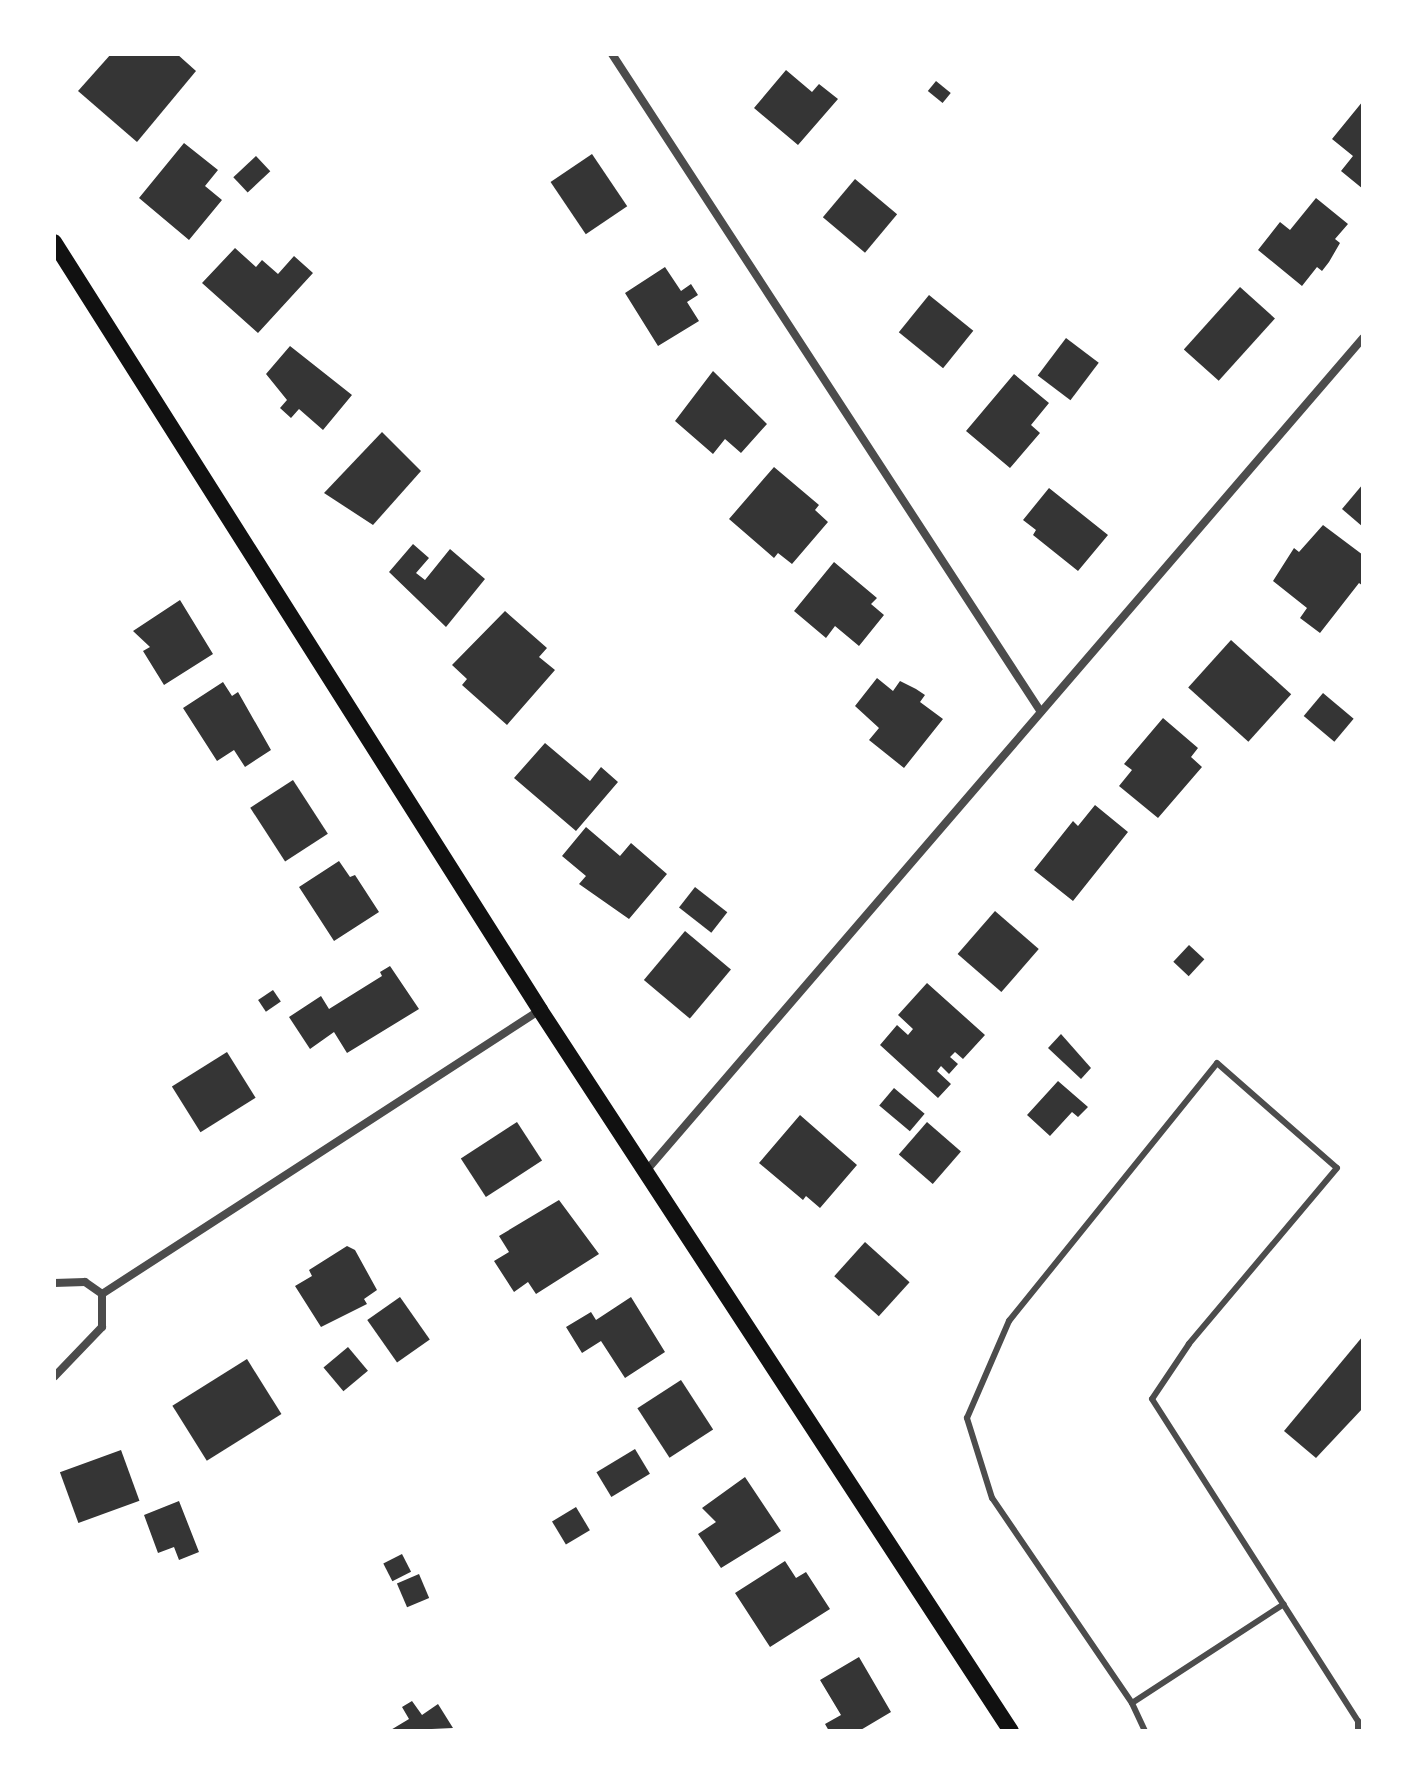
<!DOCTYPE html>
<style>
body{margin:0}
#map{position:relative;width:1417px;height:1785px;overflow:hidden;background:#fff;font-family:Commissioner,sans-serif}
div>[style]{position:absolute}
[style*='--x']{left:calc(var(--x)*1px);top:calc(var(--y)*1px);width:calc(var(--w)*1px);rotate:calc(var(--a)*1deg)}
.building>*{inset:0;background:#353535;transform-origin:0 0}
.service>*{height:6px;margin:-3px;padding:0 3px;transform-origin:3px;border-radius:3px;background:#4c4c4c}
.minor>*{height:8px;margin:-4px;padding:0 4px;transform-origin:4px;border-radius:4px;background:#4c4c4c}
.secondary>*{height:16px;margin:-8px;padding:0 8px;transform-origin:8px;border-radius:8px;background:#111}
span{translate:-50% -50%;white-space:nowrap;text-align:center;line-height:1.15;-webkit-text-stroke:6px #fff;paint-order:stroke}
.frame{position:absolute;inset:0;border:56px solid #fff;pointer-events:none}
</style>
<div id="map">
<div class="building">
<div style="clip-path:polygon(111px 54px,177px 54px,196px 71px,137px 142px,78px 91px)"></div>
<div style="clip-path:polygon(786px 70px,812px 92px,819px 84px,838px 99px,798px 145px,754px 108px)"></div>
<div style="left:936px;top:81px;width:19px;height:13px;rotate:39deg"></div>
<div style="clip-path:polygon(1363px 101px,1363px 189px,1341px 171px,1353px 156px,1332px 139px)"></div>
<div style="clip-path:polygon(184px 143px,218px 170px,205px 186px,222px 200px,189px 240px,139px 198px)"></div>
<div style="left:592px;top:154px;width:63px;height:50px;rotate:56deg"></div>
<div style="left:256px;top:156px;width:21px;height:31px;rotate:47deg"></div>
<div style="left:855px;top:179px;width:55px;height:50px;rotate:40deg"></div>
<div style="clip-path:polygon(1316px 198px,1348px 224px,1335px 239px,1340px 243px,1329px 262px,1322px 271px,1317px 267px,1302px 286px,1258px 250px,1280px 222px,1290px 230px)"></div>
<div style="clip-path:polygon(235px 248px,256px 267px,262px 260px,278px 274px,294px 256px,313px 273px,258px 333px,202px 283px)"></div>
<div style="clip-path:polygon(665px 267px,681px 291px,691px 284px,698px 295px,687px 302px,699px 321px,658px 346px,625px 293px)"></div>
<div style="left:1240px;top:287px;width:47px;height:84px;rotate:42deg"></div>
<div style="left:929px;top:295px;width:57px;height:48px;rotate:39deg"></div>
<div style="left:1066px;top:338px;width:41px;height:47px;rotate:37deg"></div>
<div style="clip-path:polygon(290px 346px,352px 395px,323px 430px,299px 409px,291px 418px,280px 408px,287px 400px,266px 374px)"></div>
<div style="clip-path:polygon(713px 371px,767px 424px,741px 453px,725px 439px,713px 454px,675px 421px)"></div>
<div style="clip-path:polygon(1014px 374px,1049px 403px,1031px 425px,1040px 433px,1010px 468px,966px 431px)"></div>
<div style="clip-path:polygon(382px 432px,421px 471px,373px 525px,324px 493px)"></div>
<div style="clip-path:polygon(774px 467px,819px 505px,815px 510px,828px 522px,792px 564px,778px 553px,774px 558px,729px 519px)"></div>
<div style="clip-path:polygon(1363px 484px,1363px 527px,1342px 509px)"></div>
<div style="clip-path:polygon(1049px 488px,1108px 535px,1078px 571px,1033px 535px,1036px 530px,1023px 520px)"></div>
<div style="clip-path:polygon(1323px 525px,1363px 555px,1363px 586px,1359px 583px,1320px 633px,1300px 618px,1307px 608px,1273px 581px,1294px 548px,1299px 552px)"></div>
<div style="clip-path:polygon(413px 544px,429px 558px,416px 573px,425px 580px,450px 549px,485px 579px,446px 627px,389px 572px)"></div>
<div style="clip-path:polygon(834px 562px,877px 598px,871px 604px,884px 615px,859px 646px,835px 626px,826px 638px,794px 611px)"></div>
<div style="clip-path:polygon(180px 600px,213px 654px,164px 685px,143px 651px,150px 647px,133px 631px)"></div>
<div style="clip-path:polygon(505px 611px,547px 648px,539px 657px,555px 670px,507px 725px,462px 685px,467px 679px,452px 665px)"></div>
<div style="left:1231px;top:640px;width:81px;height:64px;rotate:42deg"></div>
<div style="clip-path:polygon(877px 678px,893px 691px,900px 681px,916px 689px,925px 695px,920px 702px,943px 719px,904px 768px,869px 740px,879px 728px,855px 706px)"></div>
<div style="clip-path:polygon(223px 682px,232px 696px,238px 692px,271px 750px,245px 767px,234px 750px,217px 761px,183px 708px)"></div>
<div style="left:1323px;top:693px;width:40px;height:30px;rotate:40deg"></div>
<div style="clip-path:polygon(1163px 718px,1198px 748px,1191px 757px,1202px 767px,1158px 818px,1119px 786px,1132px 770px,1124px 764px)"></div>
<div style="clip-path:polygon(545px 743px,590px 781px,601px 767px,618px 782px,576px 831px,514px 778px)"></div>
<div style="left:293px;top:780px;width:64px;height:51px;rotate:57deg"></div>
<div style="clip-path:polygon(1095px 805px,1128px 832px,1073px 901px,1034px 870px,1073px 821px,1078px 826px)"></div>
<div style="clip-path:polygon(586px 827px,620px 856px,631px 843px,667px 874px,629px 919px,579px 884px,586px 876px,562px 856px)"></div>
<div style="clip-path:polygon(339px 861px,350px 877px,355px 875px,379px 912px,334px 941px,299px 887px)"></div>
<div style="left:695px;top:887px;width:41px;height:26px;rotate:38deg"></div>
<div style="left:995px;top:911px;width:58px;height:57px;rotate:41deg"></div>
<div style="left:685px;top:931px;width:60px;height:64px;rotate:40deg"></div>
<div style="left:1189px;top:945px;width:21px;height:23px;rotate:43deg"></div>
<div style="clip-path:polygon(390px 966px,419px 1009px,347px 1053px,334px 1032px,310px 1049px,289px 1017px,321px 996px,329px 1009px,382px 976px,380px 972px)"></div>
<div style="clip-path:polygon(927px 983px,985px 1035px,963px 1059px,955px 1052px,950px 1057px,958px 1064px,949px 1074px,941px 1066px,937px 1071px,951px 1084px,938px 1098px,880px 1045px,897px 1025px,908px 1035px,913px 1029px,898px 1015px)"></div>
<div style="left:273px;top:990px;width:14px;height:18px;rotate:56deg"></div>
<div style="clip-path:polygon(1061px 1034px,1091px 1068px,1081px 1079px,1048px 1048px)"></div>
<div style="left:227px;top:1052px;width:54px;height:65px;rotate:58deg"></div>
<div style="clip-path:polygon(1058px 1081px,1088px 1107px,1078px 1117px,1072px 1112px,1050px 1136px,1027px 1115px)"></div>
<div style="left:894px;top:1088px;width:40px;height:23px;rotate:40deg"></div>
<div style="clip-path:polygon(800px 1115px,857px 1165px,820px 1208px,806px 1196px,803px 1200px,759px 1163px)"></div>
<div style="left:517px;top:1122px;width:46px;height:67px;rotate:57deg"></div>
<div style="left:927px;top:1122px;width:45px;height:43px;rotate:41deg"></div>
<div style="clip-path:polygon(559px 1200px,599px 1254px,536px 1294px,528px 1282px,514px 1292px,494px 1261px,509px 1252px,499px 1236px)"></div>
<div style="left:865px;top:1242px;width:60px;height:46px;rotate:42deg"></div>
<div style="clip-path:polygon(347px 1246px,355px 1250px,377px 1290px,364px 1299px,367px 1304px,321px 1327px,295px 1286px,312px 1276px,309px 1270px)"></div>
<div style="left:400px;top:1297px;width:52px;height:40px;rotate:55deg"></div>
<div style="clip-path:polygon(631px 1297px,665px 1352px,625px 1378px,601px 1341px,582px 1353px,566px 1327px,591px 1312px,596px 1320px)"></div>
<div style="clip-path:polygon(1363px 1336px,1363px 1408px,1316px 1458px,1284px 1431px)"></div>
<div style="left:348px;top:1347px;width:31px;height:32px;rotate:50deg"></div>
<div style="left:247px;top:1359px;width:65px;height:88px;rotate:58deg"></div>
<div style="left:681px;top:1380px;width:59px;height:52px;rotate:57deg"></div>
<div style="left:635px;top:1449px;width:29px;height:45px;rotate:59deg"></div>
<div style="left:121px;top:1450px;width:54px;height:65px;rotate:70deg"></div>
<div style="clip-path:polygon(745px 1477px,781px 1531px,721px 1568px,698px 1534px,716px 1522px,702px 1508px)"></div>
<div style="clip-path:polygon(179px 1501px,199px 1552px,179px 1560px,174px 1547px,158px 1553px,144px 1515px)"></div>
<div style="left:576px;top:1507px;width:27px;height:28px;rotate:59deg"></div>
<div style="left:402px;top:1554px;width:20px;height:21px;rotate:63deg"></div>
<div style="clip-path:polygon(785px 1561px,796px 1578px,806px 1572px,830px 1609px,770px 1647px,735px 1593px)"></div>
<div style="left:419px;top:1574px;width:26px;height:24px;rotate:67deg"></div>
<div style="clip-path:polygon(859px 1657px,891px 1712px,859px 1731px,829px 1731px,825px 1724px,841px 1715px,820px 1680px)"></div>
<div style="clip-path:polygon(412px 1701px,422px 1715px,438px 1704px,453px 1728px,389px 1731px,409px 1719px,402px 1707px)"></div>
</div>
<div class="service">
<div style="--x:1132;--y:1703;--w:181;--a:-33.1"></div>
<div style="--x:1145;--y:1731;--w:31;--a:-115"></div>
<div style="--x:1132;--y:1703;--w:248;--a:-124.3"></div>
<div style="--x:992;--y:1498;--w:84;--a:-107.4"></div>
<div style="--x:967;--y:1418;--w:106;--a:-66.6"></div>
<div style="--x:1009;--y:1321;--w:331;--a:-51.1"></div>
<div style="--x:1217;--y:1063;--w:159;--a:41.2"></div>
<div style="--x:1337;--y:1168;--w:230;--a:130.1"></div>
<div style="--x:1189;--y:1344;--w:66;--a:123.9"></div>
<div style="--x:1152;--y:1399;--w:382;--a:57.4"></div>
<div style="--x:1358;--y:1721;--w:10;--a:90"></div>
</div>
<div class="minor">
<div style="--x:612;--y:54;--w:785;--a:56.9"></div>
<div style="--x:646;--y:1171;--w:1099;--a:-49.28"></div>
<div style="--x:54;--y:1283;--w:31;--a:-2"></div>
<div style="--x:85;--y:1282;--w:21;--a:35"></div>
<div style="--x:102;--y:1294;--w:33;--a:90"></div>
<div style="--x:102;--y:1327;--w:69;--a:133.8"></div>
<div style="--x:102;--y:1294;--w:522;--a:-32.96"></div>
</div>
<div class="secondary">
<div style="--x:54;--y:242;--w:909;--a:57.67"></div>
<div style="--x:540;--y:1010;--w:861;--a:56.85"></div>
</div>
<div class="frame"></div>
</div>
